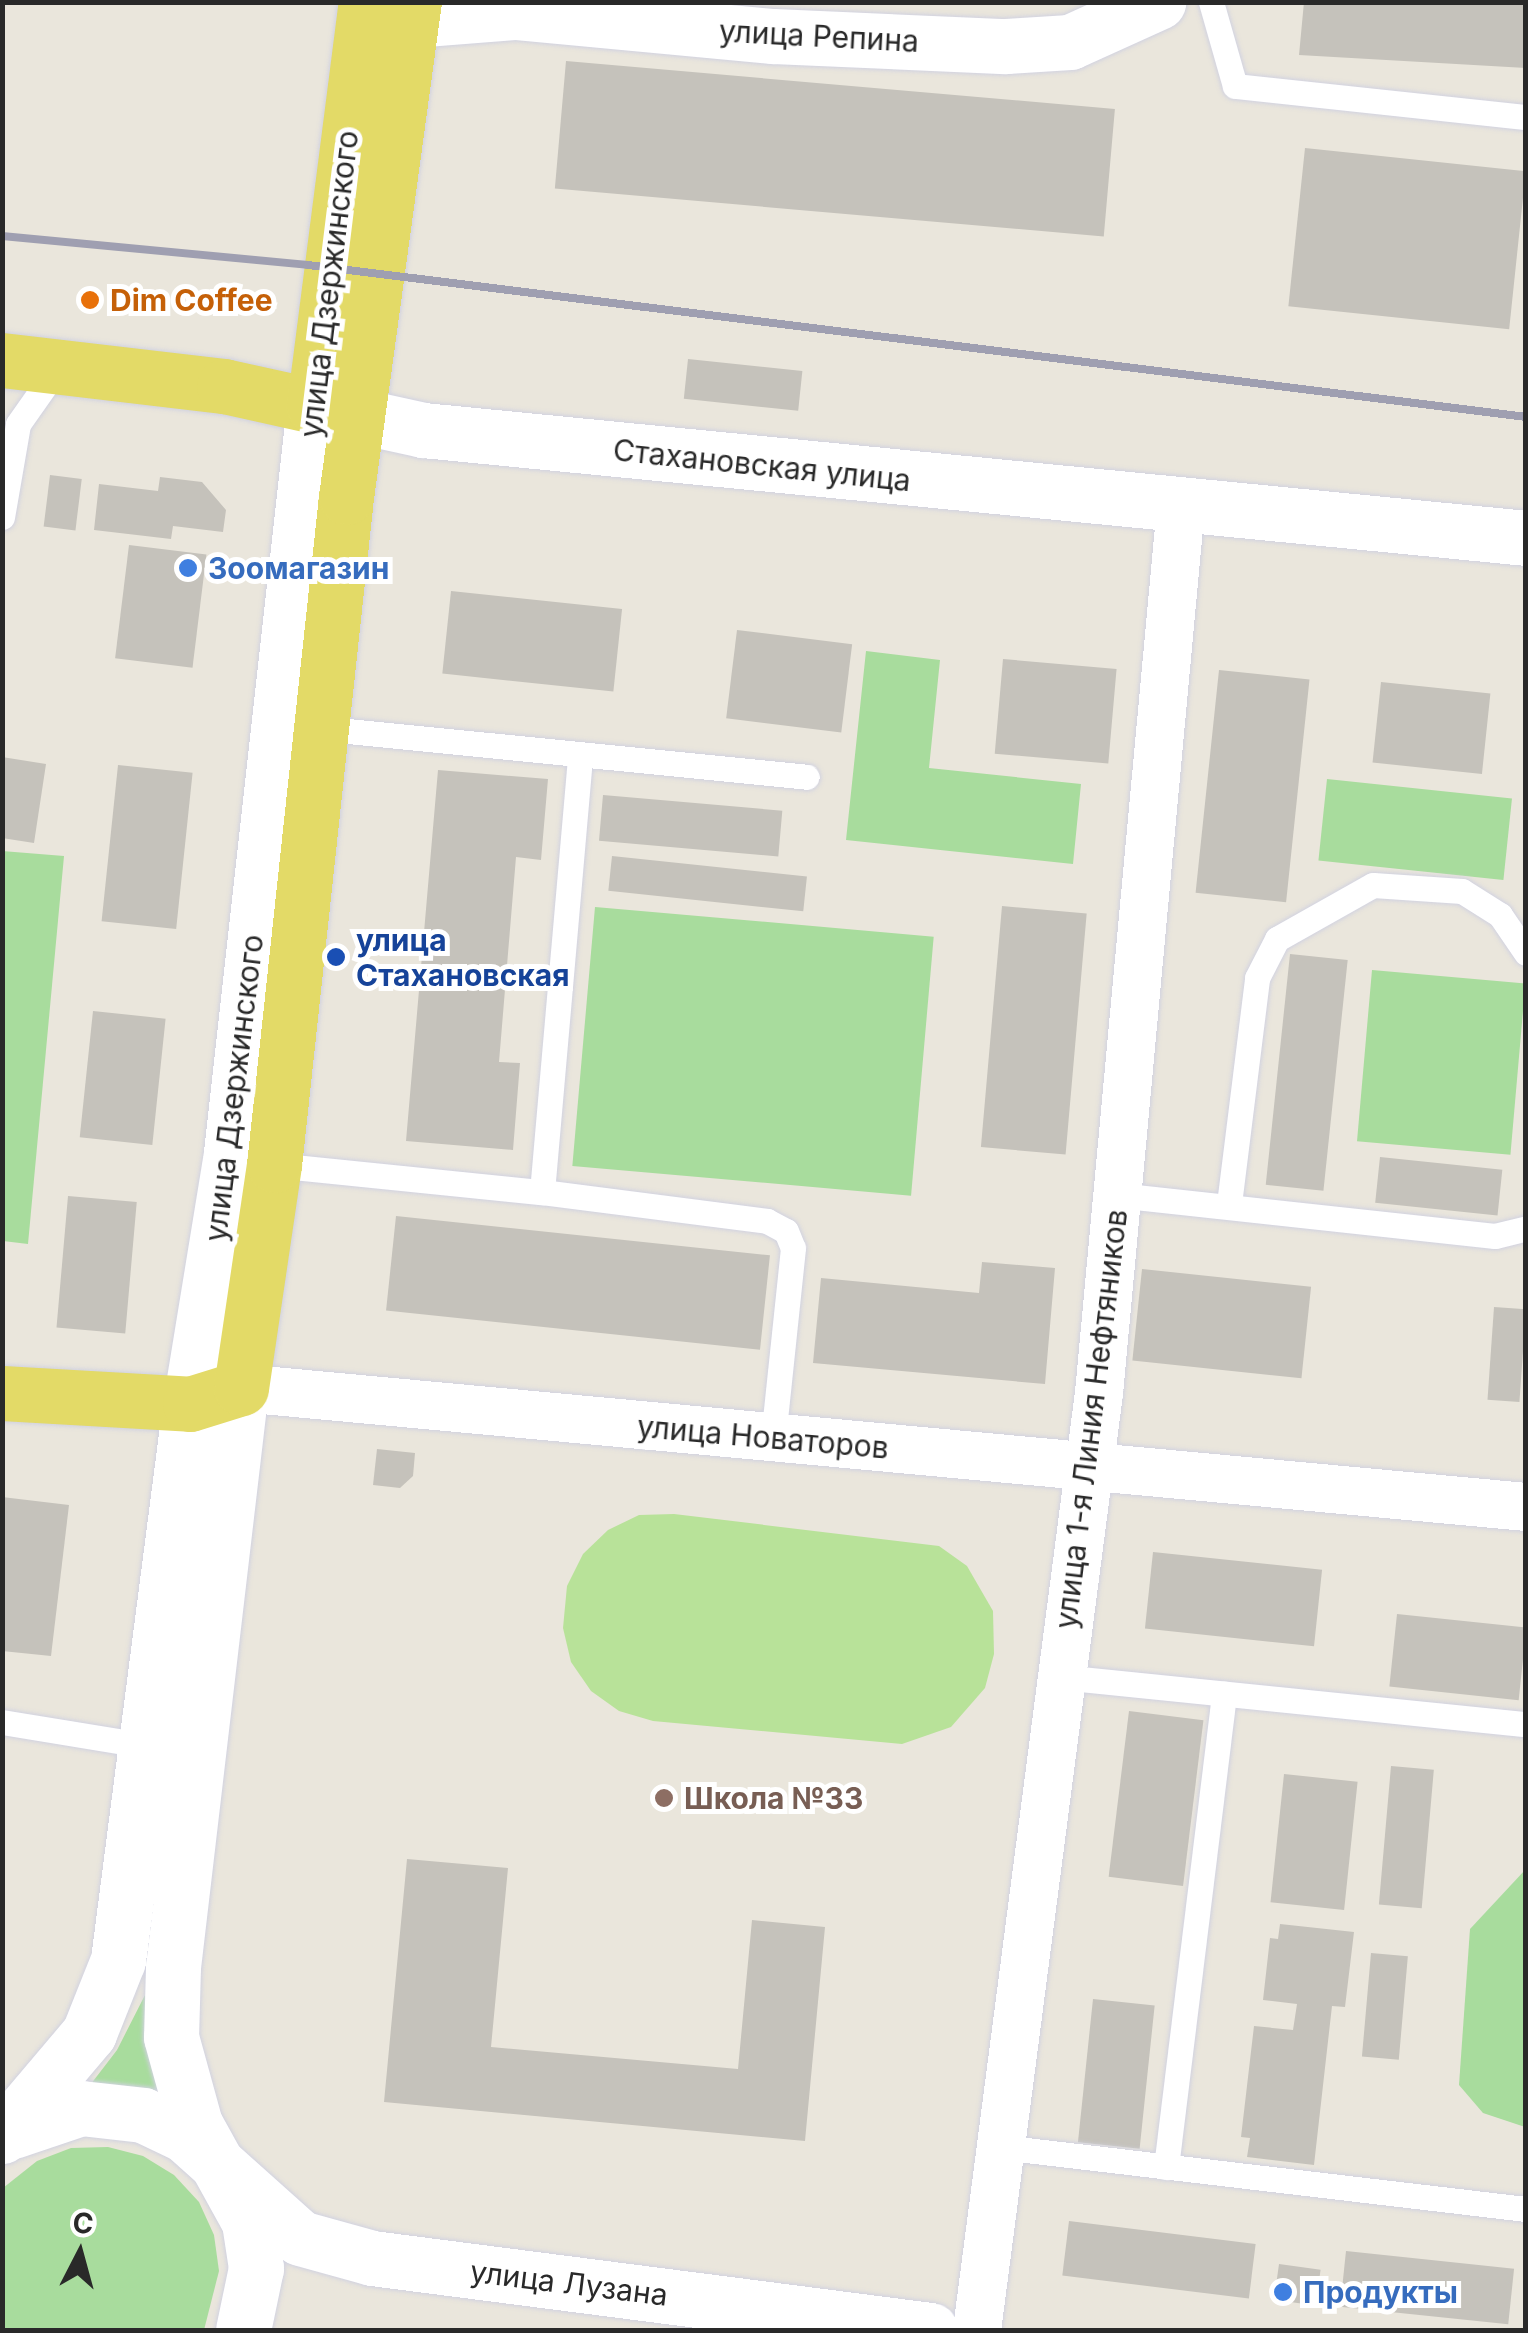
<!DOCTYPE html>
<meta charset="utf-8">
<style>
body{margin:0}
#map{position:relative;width:1528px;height:2333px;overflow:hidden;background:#eae6dc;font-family:Inter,sans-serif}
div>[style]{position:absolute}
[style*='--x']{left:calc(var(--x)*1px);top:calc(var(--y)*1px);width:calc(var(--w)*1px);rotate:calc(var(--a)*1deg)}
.green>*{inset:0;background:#a8dc9d;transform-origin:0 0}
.pitch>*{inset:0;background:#b8e299}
.building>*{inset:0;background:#c5c2bb;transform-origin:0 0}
.roads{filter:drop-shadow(0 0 2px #d1d2e0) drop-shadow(0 0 2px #d1d2e0)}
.lane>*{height:25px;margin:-12.5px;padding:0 12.5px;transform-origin:12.5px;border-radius:12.5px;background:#fff}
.street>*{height:48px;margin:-24px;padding:0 24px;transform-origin:24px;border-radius:24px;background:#fff}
.secondary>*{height:55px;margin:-27.5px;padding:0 27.5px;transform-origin:27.5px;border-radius:27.5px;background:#fff}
.primary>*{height:55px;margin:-27.5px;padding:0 27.5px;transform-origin:27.5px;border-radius:27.5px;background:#e3da67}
.rail>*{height:8px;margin:-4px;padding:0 4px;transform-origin:4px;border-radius:4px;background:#9f9fb1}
.dots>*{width:28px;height:28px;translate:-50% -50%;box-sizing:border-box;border:5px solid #fff;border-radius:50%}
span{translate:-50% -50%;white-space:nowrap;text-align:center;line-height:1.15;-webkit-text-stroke:10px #fff;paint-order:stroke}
.street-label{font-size:30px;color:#292929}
.food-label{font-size:30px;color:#c56008;font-weight:700}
.left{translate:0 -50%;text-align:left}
.shop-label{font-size:30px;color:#366cbe;font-weight:700}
.transit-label{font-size:30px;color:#164399;font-weight:700}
.education-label{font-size:30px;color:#785e54;font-weight:700}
.frame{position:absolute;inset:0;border:5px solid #292929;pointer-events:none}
.north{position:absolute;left:30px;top:2203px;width:100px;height:100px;-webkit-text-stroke:8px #fff;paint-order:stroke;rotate:6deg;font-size:28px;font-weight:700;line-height:40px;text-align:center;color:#292929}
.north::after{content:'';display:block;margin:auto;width:35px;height:45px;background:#292929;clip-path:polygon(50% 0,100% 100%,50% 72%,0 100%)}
</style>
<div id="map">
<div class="green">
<div style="clip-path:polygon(866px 651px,940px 660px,929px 768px,1081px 784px,1073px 864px,846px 840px)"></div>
<div style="left:1327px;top:779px;width:186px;height:82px;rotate:6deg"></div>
<div style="clip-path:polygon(2px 851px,64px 856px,28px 1244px,3px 1241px)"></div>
<div style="left:595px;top:907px;width:340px;height:260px;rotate:5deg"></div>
<div style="left:1372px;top:970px;width:154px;height:172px;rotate:5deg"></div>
<div style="clip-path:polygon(1525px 1870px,1525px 2127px,1483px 2113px,1459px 2085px,1470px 1929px)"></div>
<div style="clip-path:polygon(145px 1995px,169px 2109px,84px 2093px,117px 2050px)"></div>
<div style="clip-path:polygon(71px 2148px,108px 2147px,143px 2156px,174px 2175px,199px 2202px,214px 2235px,219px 2271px,204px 2330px,3px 2330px,3px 2188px,37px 2161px)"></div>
</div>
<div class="pitch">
<div style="clip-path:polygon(674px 1514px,939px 1546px,967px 1566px,993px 1611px,994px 1654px,985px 1688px,951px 1727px,902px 1744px,653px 1721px,619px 1711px,591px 1691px,571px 1662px,563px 1628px,567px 1586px,583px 1554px,608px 1530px,639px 1515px)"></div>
</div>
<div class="building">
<div style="clip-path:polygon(1304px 2px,1526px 2px,1526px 68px,1299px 55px)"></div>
<div style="left:566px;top:61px;width:551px;height:128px;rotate:5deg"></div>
<div style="left:1305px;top:148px;width:222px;height:159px;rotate:6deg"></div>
<div style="left:688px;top:359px;width:115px;height:40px;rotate:6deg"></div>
<div style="left:50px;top:475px;width:32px;height:52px;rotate:7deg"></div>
<div style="clip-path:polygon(160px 477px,202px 482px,226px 510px,223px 532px,173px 526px,171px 539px,94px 530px,99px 484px,158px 491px)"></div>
<div style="left:129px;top:545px;width:78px;height:114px;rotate:7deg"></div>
<div style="left:451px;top:591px;width:172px;height:83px;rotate:6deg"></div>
<div style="left:737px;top:630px;width:116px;height:89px;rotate:7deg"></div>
<div style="left:1003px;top:659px;width:114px;height:95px;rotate:5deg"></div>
<div style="left:1219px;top:670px;width:91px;height:224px;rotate:6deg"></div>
<div style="left:1381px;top:682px;width:110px;height:81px;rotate:6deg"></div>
<div style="clip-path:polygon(2px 757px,46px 764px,34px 843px,2px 838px)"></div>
<div style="left:118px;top:765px;width:75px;height:157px;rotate:6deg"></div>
<div style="clip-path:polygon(438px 770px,548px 779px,541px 860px,516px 857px,499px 1062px,520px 1063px,513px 1150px,406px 1141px)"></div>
<div style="left:603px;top:795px;width:180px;height:46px;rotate:5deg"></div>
<div style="left:612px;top:856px;width:196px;height:35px;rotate:6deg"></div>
<div style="left:1002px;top:906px;width:85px;height:242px;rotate:5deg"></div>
<div style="left:1290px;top:954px;width:58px;height:232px;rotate:6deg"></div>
<div style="left:93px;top:1011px;width:73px;height:127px;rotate:6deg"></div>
<div style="left:1380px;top:1157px;width:123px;height:46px;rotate:6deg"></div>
<div style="left:68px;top:1196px;width:69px;height:132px;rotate:5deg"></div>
<div style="left:396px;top:1216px;width:376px;height:95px;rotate:6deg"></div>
<div style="clip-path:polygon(982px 1262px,1055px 1268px,1045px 1384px,813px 1363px,821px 1278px,979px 1293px)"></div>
<div style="left:1142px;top:1269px;width:170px;height:92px;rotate:6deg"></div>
<div style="left:1494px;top:1307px;width:32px;height:93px;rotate:4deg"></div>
<div style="clip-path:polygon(377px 1449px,415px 1453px,413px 1476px,400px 1488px,373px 1485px)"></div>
<div style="clip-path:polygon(2px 1497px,69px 1505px,51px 1656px,2px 1651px)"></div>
<div style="left:1153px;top:1552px;width:170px;height:77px;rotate:6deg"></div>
<div style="left:1397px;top:1614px;width:130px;height:73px;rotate:6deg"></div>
<div style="left:1129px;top:1711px;width:75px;height:167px;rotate:7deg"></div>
<div style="left:1391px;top:1766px;width:43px;height:139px;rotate:5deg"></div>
<div style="left:1284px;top:1774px;width:74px;height:129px;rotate:6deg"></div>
<div style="clip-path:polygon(407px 1859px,508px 1868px,491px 2047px,738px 2069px,752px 1920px,825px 1927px,805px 2141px,384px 2102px)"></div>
<div style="clip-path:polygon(1280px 1924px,1354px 1932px,1345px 2007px,1332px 2006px,1314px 2165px,1247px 2157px,1250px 2138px,1241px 2137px,1254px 2026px,1293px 2030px,1297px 2004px,1263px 2000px,1270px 1938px,1278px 1939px)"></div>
<div style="left:1371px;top:1953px;width:37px;height:104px;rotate:5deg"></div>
<div style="left:1093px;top:1999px;width:62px;height:144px;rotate:6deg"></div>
<div style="left:1069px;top:2221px;width:188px;height:55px;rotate:7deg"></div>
<div style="left:1346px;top:2251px;width:169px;height:56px;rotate:6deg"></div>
<div style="left:1279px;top:2264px;width:42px;height:36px;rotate:8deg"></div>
</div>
<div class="roads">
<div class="lane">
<div style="--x:1211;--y:2;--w:87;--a:74.1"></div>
<div style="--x:1235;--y:86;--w:293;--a:6.1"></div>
<div style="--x:2;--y:517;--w:94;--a:-80.2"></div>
<div style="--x:18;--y:424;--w:70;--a:-54.9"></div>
<div style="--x:318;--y:728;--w:491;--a:5.7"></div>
<div style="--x:274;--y:1165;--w:269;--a:5.8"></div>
<div style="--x:542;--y:1192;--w:227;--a:7.3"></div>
<div style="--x:767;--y:1221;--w:21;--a:28"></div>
<div style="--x:786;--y:1231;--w:18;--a:68"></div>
<div style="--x:793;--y:1248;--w:192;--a:96"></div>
<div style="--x:542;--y:1192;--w:439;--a:-85"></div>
<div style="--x:1117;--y:1195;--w:380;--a:6.2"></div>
<div style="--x:1495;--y:1236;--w:32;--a:-14"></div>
<div style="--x:1229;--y:1204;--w:228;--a:-82.9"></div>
<div style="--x:1257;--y:978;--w:44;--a:-62.9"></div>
<div style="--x:1277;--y:939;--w:110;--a:-29.4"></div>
<div style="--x:1373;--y:885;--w:89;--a:3.9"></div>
<div style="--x:1462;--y:891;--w:45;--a:32.3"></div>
<div style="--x:1500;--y:915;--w:46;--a:55.6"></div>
<div style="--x:1061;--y:1677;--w:467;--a:5.8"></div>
<div style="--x:2;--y:1722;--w:149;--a:9.3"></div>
<div style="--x:1001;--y:2147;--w:529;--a:6.74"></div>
<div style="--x:1166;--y:2167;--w:477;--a:-83"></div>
</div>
<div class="street">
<div style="--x:241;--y:1388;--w:1290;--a:5.29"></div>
<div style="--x:977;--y:2330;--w:945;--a:-82.58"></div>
<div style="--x:1099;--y:1393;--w:892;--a:-84.72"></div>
</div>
<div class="secondary">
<div style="--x:412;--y:20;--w:105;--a:-4.4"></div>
<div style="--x:517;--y:12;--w:257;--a:5.4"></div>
<div style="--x:773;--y:36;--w:233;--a:2.5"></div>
<div style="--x:1006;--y:46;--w:64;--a:-3.6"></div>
<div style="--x:1070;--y:42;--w:97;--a:-24.4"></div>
<div style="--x:241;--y:1388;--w:583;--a:96.7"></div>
<div style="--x:173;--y:1967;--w:70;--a:91.6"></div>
<div style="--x:171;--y:2037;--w:90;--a:74.6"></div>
<div style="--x:195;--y:2124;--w:112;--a:61.1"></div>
<div style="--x:249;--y:2222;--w:47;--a:81.3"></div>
<div style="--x:256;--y:2268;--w:63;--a:101.8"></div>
<div style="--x:13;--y:2131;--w:72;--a:-18.7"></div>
<div style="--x:81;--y:2108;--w:62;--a:6.4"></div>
<div style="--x:143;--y:2115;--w:47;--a:25.5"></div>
<div style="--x:185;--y:2135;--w:154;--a:41.8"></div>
<div style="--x:300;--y:2238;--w:75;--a:15.5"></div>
<div style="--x:372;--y:2258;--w:563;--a:7.35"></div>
<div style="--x:2;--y:2136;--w:135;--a:-49.8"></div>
<div style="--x:89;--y:2033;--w:79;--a:-68.3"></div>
<div style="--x:118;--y:1960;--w:561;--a:-82.62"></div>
<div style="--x:190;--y:1404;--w:254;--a:-80.7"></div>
<div style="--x:231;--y:1153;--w:752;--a:-83.66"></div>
<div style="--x:314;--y:406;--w:112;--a:12.4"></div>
<div style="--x:423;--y:430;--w:1108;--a:5.59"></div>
</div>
<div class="primary">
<div style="--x:2;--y:360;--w:224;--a:6.7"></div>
<div style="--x:224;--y:386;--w:92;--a:12.5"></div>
<div style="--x:314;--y:406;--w:407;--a:-82.7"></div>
<div style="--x:2;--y:1393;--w:188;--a:3.3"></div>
<div style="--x:190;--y:1404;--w:53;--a:-17.4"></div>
<div style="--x:241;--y:1388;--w:225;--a:-81.6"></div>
<div style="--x:274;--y:1165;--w:672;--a:-83.85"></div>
<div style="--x:346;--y:497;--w:500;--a:-82.2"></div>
</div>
</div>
<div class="rail">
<div style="--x:2;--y:236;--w:307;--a:5.4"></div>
<div style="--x:308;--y:265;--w:1227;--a:7.11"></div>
</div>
<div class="dots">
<div style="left:90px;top:300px;background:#e8710a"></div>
<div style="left:188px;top:568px;background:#3f7fe0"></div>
<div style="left:336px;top:957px;background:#1a4fb4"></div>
<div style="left:664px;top:1798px;background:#8d6e63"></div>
<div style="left:1283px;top:2292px;background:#3f7fe0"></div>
</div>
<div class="street-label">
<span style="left:819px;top:36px;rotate:3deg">улица Репина</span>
<span style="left:329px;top:284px;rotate:-83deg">улица Дзержинского</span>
<span style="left:762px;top:465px;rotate:6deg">Стахановская улица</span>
<span style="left:234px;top:1088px;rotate:-83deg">улица Дзержинского</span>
<span style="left:1091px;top:1419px;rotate:-83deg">улица 1-я Линия Нефтяников</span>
<span style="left:763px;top:1437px;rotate:5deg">улица Новаторов</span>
<span style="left:569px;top:2283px;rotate:7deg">улица Лузана</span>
</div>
<div class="food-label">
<span class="left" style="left:110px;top:300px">Dim Coffee</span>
</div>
<div class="shop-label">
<span class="left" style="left:208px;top:568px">Зоомагазин</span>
<span class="left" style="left:1303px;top:2292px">Продукты</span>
</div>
<div class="transit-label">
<span class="left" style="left:356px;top:957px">улица<br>Стахановская</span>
</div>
<div class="education-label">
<span class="left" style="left:684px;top:1798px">Школа №33</span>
</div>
<div class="frame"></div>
<div class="north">С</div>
</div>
